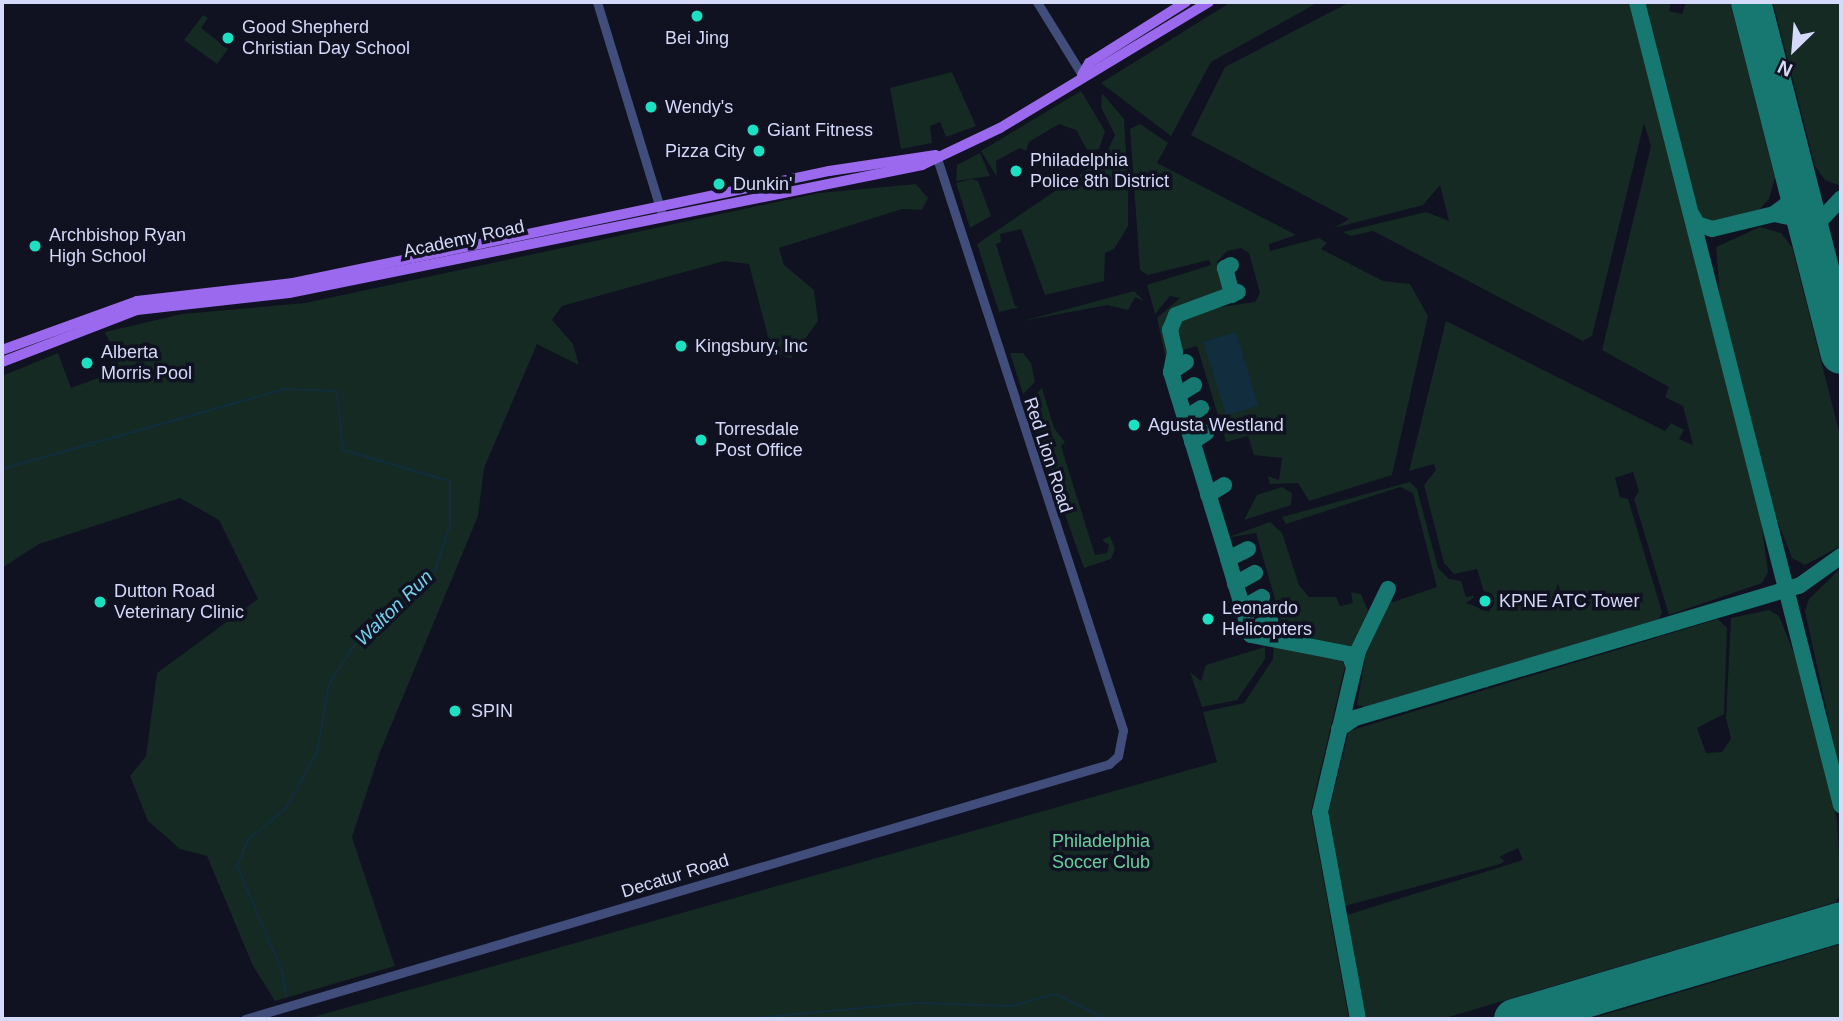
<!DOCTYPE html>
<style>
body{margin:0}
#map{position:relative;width:1843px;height:1021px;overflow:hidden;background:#101121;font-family:Arial,sans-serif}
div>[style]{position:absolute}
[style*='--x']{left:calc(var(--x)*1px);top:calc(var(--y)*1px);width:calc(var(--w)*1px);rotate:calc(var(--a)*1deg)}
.green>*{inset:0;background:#142a23}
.water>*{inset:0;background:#112d3e;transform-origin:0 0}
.stream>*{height:2px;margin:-1px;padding:0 1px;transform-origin:1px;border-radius:1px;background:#112d3e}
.taxiway>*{height:16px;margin:-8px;padding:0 8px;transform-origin:8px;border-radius:8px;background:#167871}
.runway>*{height:40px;margin:-20px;padding:0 20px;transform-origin:20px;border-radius:20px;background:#167871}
.minor>*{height:9px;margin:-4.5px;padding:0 4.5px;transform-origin:4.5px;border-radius:4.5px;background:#414d7a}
.major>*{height:10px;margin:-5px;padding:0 5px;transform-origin:5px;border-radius:5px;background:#9a69ed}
.dots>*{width:19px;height:19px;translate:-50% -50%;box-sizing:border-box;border:4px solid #101121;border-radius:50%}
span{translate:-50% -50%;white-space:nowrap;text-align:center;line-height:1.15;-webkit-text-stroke:7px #101121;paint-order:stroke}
.poi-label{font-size:18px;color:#d5dafa}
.left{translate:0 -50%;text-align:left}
.right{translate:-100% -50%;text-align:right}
.street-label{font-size:18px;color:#d5dafa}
.park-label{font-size:18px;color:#6ad19d}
.water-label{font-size:19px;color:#6fd3ee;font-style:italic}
.frame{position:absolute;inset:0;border:4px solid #d5dafa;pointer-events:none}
.north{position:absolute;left:1759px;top:14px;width:70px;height:70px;-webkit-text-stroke:5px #101121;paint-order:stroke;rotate:205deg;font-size:19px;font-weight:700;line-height:28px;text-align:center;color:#d5dafa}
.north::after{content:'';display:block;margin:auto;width:24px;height:32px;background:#d5dafa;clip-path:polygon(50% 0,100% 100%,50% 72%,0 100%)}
</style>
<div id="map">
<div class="green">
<div style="clip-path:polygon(1231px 2px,1319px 2px,1211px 62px,1171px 136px,1101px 83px)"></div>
<div style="clip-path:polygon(1350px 2px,1629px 2px,1761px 520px,1768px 572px,1762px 583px,1669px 615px,1634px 499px,1639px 491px,1633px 472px,1615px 478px,1620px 497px,1628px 499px,1662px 612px,1659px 619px,1365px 707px,1357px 705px,1366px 654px,1390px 603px,1437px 587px,1413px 493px,1400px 487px,1286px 524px,1282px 517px,1410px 482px,1417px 489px,1438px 568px,1449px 579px,1461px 581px,1466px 597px,1473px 596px,1475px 597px,1466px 603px,1490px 612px,1477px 569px,1454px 574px,1444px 563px,1424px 485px,1436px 470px,1434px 464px,1409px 471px,1446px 321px,1665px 431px,1671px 423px,1684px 430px,1679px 439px,1693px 445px,1683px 406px,1665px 397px,1669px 387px,1602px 350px,1651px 146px,1644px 123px,1592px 336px,1583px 341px,1373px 231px,1351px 236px,1343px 232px,1426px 212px,1449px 221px,1440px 185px,1423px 205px,1334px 228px,1349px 219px,1191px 135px,1225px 67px)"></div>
<div style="clip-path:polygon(1644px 2px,1671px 2px,1669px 11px,1682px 14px,1686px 2px,1730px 2px,1775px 178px,1769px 199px,1759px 210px,1711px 223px,1699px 217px)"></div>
<div style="clip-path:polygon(1773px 2px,1841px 2px,1841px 186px,1825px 180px,1815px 166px)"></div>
<div style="clip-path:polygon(203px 15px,208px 18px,201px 28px,228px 49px,217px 64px,184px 40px)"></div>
<div style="clip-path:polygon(952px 72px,976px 126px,946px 137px,940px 122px,930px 126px,932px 143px,901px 149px,890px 88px)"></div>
<div style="clip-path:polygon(1081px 91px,1105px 131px,1099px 149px,1089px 153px,1076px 130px,1059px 124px,1029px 142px,1026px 151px,1020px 148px,996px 161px,997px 177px,981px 151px)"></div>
<div style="clip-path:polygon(1102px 93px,1124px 119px,1128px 186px,1128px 226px,1114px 249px,1105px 253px,1104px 281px,1045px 295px,1021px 229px,1000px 234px,1001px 242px,996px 244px,1015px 306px,1020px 307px,999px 312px,977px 244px,1104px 158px,1115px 135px,1101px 107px)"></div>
<div style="clip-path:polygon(1140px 124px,1168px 143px,1157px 163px,1296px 235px,1269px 244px,1270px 251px,1319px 238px,1327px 243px,1321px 249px,1383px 281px,1410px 284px,1428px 316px,1392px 475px,1309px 501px,1298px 483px,1270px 484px,1268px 476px,1279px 480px,1282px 458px,1254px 455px,1248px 436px,1226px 442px,1197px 346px,1179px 351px,1173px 331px,1187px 312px,1255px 302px,1260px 293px,1249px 253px,1241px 248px,1227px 251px,1217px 262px,1225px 295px,1174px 313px,1166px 328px,1172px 353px,1165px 355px,1157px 318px,1180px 298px,1170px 296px,1155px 314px,1147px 285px,1211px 265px,1209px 260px,1148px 275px,1140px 270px,1130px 129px)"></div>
<div style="clip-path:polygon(980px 153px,990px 176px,956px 181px,957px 165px)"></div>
<div style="clip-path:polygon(971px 179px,978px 181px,991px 216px,970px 228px,956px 183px)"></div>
<div style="clip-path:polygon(916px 184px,928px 198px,922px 210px,902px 209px,779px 248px,784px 265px,814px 290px,818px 321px,791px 358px,772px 352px,749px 264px,724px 261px,562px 306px,552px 320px,573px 344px,579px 365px,537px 344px,484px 468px,478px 516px,380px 752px,352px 837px,395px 966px,275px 1001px,253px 966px,207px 856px,180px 849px,148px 821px,130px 776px,146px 756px,157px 673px,258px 599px,219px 520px,180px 498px,39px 544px,2px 568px,2px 376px,58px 353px,71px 388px,112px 373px,105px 332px,182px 314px,305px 303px,819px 193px)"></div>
<div style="clip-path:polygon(1760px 227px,1781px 233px,1792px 247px,1841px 439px,1841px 546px,1805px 565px,1792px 558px,1775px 515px,1720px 301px,1716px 247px)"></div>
<div style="clip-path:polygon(1134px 291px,1144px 301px,1135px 297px,1128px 310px,1107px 305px,1023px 321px)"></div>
<div style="clip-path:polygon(1010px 353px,1023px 353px,1031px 363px,1035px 382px,1023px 394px)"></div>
<div style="clip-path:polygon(1042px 388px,1054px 428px,1065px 442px,1061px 446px,1095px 555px,1107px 553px,1109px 545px,1102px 540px,1110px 536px,1115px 549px,1111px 559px,1084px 568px,1026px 404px)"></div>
<div style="clip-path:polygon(1282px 487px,1292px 493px,1291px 505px,1244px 520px,1257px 495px)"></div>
<div style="clip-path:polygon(1270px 522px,1282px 533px,1299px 585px,1309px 597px,1336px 597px,1340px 606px,1353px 603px,1351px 592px,1361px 594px,1368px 611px,1349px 651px,1285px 635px,1256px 533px,1226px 538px)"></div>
<div style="clip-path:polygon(1841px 568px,1841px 777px,1805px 611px,1809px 599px)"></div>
<div style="clip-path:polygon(1769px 610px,1779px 616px,1798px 663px,1837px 820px,1841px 893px,1836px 902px,1442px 1019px,1366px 1019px,1347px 915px,1523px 860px,1518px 848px,1499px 857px,1505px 861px,1500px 864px,1345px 906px,1328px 814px,1349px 731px,1718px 619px,1727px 628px,1724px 714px,1697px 728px,1706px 753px,1722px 752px,1731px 739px,1726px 718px,1731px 618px)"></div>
<div style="clip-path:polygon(1282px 643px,1339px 656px,1345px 666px,1311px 811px,1349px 1019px,306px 1019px,1217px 762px,1203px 712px,1244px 703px,1273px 659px,1274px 644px)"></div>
<div style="clip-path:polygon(1265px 647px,1265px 659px,1237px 700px,1202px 707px,1190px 672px,1201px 681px,1206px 665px)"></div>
<div style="clip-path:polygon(1841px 944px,1841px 1019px,1590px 1019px,1724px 979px)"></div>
</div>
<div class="water">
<div style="left:1236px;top:332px;width:77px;height:34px;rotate:73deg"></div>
</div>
<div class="stream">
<div style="--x:2;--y:469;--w:293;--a:-15.8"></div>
<div style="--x:284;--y:389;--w:53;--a:2.2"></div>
<div style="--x:337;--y:391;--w:59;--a:84.2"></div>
<div style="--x:343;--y:450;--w:111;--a:16.2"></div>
<div style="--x:450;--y:481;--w:44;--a:90"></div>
<div style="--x:450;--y:525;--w:45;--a:108"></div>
<div style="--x:436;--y:568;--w:115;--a:136.4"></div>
<div style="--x:353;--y:647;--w:44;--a:123"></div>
<div style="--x:329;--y:684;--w:69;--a:100"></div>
<div style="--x:317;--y:752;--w:64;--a:119"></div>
<div style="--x:286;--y:808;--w:50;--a:139.9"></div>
<div style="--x:248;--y:840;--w:28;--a:113"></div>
<div style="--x:237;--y:866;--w:114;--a:66.8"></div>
<div style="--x:282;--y:971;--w:26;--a:81"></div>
<div style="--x:744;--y:1019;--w:175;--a:-5.3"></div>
<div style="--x:918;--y:1003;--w:94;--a:1.8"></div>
<div style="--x:1012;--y:1006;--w:45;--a:-15.6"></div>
<div style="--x:1055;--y:994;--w:58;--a:25.7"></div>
<div style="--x:1126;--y:1019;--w:5;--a:0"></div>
</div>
<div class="taxiway">
<div style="--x:1637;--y:2;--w:829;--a:75.75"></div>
<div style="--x:1774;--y:214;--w:20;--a:11"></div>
<div style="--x:1794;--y:218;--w:23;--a:43"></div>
<div style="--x:1692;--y:215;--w:10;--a:61"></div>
<div style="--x:1697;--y:224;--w:16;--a:18"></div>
<div style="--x:1712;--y:229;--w:64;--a:-13.6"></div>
<div style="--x:1774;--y:214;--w:20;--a:-37"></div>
<div style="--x:1790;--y:202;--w:27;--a:-80"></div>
<div style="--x:1817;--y:259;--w:36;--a:-88"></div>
<div style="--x:1818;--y:223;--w:34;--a:-47"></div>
<div style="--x:1231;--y:265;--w:7;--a:153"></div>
<div style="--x:1225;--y:268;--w:28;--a:75"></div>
<div style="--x:1186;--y:362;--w:18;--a:146"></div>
<div style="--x:1171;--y:372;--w:195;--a:73"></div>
<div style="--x:1171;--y:372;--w:20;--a:-79"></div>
<div style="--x:1175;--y:352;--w:23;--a:-103"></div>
<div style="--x:1170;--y:330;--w:16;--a:-68"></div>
<div style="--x:1176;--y:315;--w:66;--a:-20.4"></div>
<div style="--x:1178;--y:395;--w:19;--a:-32"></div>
<div style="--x:1185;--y:418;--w:19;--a:-32"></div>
<div style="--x:1192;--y:442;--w:17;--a:-33"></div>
<div style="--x:1208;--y:495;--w:19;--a:-32"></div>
<div style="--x:1248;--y:549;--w:22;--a:153"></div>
<div style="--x:1228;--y:559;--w:79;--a:73.2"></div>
<div style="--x:1251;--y:635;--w:100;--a:11"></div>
<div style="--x:1349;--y:654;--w:14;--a:69"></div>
<div style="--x:1235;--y:584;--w:23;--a:-29"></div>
<div style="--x:1242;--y:608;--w:23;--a:-29"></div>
<div style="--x:1266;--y:637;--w:13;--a:-138"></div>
<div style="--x:1256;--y:628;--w:16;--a:-27"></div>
<div style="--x:1339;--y:729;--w:19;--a:-35"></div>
<div style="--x:1355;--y:718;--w:463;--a:-16.6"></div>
<div style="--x:1799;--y:586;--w:52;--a:-35.5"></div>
<div style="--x:1826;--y:926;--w:19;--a:-36"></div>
<div style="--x:1358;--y:1019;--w:210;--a:-100.4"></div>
<div style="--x:1320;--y:812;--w:165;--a:-76.7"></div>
<div style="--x:1358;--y:651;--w:69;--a:-64.2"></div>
</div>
<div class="runway">
<div style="--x:1751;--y:2;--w:363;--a:75.7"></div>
<div style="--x:1514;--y:1019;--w:341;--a:-16.5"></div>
</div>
<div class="minor">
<div style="--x:597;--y:2;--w:219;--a:73"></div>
<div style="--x:1037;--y:2;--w:86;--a:58.3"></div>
<div style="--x:245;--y:1019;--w:901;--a:-16.44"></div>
<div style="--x:1109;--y:764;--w:12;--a:-42"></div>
<div style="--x:1118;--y:756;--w:26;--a:-79"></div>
<div style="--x:1123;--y:730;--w:605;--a:-108.02"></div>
</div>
<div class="major">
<div style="--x:1082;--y:75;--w:14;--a:-60"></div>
<div style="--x:1089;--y:63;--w:115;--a:-32.2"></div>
<div style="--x:2;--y:350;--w:144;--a:-19.9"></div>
<div style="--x:137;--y:301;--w:157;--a:-6.6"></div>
<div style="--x:293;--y:283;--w:548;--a:-11.8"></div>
<div style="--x:829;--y:171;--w:108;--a:-8.5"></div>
<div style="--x:2;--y:362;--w:145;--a:-21.1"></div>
<div style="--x:137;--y:310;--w:153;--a:-6.4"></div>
<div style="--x:289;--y:293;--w:646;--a:-11.43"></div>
<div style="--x:922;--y:165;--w:86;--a:-25.4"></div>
<div style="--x:1000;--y:128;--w:244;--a:-31.1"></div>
</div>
<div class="dots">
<div style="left:697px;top:16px;background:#1be0c1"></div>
<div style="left:228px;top:38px;background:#1be0c1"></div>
<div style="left:651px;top:107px;background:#1be0c1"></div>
<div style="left:753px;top:130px;background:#1be0c1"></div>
<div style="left:759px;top:151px;background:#1be0c1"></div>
<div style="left:1016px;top:171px;background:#1be0c1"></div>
<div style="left:719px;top:184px;background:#1be0c1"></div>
<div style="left:35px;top:246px;background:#1be0c1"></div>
<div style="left:681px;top:346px;background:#1be0c1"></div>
<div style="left:87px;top:363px;background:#1be0c1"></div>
<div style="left:1134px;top:425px;background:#1be0c1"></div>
<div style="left:701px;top:440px;background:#1be0c1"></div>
<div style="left:1485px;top:601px;background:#1be0c1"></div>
<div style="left:100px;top:602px;background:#1be0c1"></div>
<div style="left:1208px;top:619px;background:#1be0c1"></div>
<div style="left:455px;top:711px;background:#1be0c1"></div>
</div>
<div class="poi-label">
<span class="left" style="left:242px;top:38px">Good Shepherd<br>Christian Day School</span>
<span style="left:697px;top:38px">Bei Jing</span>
<span class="left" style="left:665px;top:107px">Wendy's</span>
<span class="left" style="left:767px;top:130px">Giant Fitness</span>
<span class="right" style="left:745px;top:151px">Pizza City</span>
<span class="left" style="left:1030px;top:171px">Philadelphia<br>Police 8th District</span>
<span class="left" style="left:733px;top:184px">Dunkin'</span>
<span class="left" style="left:49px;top:246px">Archbishop Ryan<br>High School</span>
<span class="left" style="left:695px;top:346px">Kingsbury, Inc</span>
<span class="left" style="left:101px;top:363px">Alberta<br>Morris Pool</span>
<span class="left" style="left:1148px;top:425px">Agusta Westland</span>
<span class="left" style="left:715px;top:440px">Torresdale<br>Post Office</span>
<span class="left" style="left:114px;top:602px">Dutton Road<br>Veterinary Clinic</span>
<span class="left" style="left:1499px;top:601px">KPNE ATC Tower</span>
<span class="left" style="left:1222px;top:619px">Leonardo<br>Helicopters</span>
<span class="left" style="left:471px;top:711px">SPIN</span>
</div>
<div class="street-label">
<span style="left:464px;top:239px;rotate:-12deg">Academy Road</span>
<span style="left:1048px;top:455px;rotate:72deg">Red Lion Road</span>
<span style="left:675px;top:876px;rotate:-17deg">Decatur Road</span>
</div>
<div class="park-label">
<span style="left:1101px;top:852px">Philadelphia<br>Soccer Club</span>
</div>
<div class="water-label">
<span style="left:394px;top:608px;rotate:-44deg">Walton Run</span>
</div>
<div class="frame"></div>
<div class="north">N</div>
</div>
